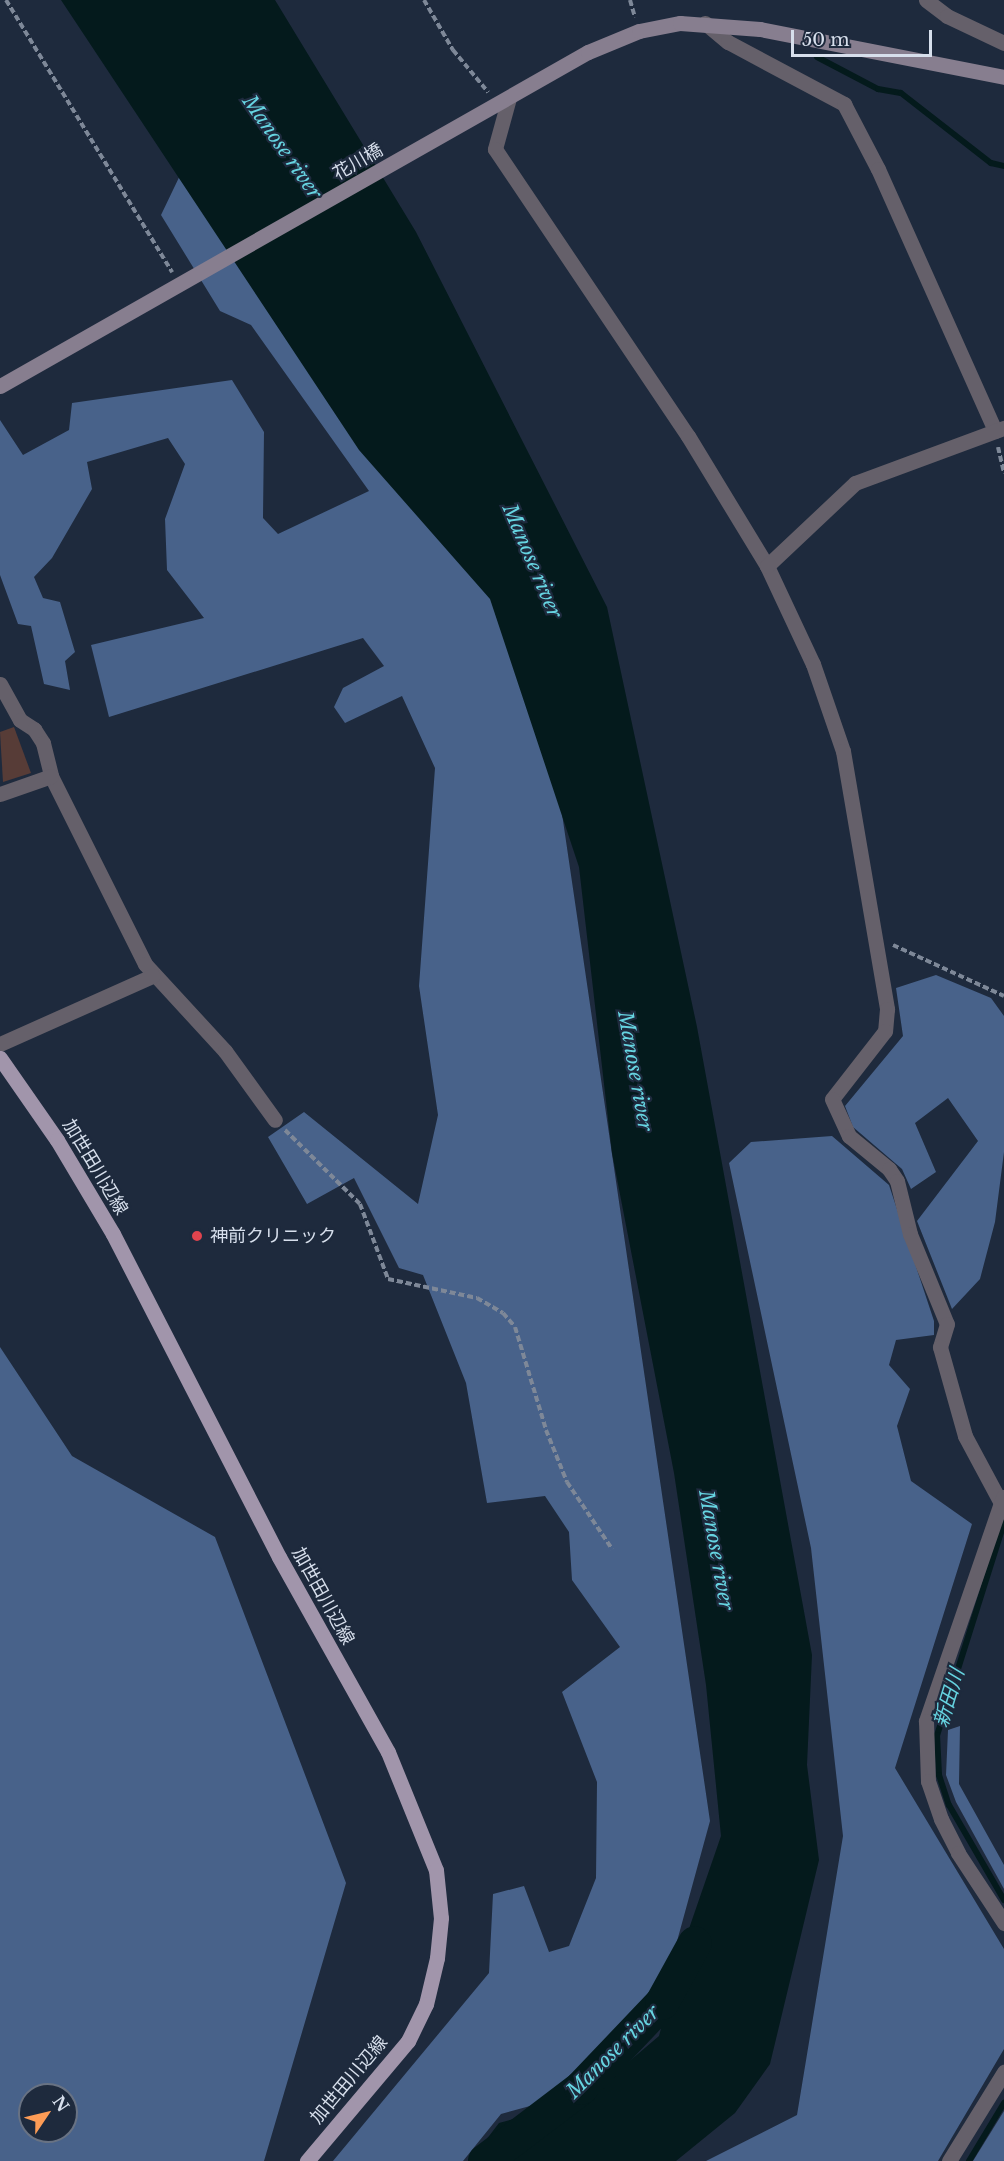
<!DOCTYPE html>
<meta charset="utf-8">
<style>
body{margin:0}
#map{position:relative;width:1004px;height:2161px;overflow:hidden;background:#1e2a3d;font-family:"Libre Baskerville","Noto Sans JP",serif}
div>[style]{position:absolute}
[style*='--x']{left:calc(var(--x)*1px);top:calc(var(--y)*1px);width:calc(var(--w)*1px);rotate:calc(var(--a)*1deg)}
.forest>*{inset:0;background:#48628a}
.water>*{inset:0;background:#041a1c}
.stream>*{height:6px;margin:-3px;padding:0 3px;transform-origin:3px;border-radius:3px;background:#041a1c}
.river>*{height:34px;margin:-17px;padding:0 17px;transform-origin:17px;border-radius:17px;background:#041a1c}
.building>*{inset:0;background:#573c37}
.path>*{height:4px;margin-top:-2px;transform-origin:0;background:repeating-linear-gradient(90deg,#7e8898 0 6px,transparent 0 9px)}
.street>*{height:15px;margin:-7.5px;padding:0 7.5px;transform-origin:7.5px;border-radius:7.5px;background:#65606a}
.secondary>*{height:15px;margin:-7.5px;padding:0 7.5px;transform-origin:7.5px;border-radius:7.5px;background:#877e8f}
.primary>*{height:15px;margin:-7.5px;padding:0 7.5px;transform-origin:7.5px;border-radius:7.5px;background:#a195ab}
.dots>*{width:16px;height:16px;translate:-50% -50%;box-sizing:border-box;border:3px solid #1e2a3d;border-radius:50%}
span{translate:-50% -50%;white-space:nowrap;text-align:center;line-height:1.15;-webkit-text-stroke:4.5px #1e2a3d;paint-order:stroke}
.street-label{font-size:18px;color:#d7dfec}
.poi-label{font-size:18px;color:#d7dfec}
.left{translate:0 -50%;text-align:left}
.water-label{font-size:20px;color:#66d4e1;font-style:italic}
.north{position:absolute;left:18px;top:2083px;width:60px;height:60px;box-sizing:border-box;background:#1e2a3d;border:2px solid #687283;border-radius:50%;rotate:55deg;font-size:16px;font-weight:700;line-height:24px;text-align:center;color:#d7dfec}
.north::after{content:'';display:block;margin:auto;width:21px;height:27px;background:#fd9c56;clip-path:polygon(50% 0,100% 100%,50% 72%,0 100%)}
.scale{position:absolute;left:791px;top:30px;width:141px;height:27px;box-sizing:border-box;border:3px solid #d7dfec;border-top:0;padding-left:8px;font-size:18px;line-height:21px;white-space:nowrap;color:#d7dfec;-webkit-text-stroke:4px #1e2a3d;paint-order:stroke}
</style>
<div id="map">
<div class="forest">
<div style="clip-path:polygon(196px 142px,530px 596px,710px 1821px,651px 2036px,585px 2091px,501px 2114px,463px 2161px,333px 2161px,489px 1973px,493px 1894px,524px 1886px,549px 1952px,569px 1946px,596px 1878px,597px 1782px,562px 1692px,620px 1647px,572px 1580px,569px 1532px,545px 1496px,487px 1503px,466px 1383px,423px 1275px,399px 1268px,354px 1178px,307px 1204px,268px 1137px,304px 1112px,418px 1204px,438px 1115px,419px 986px,435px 768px,402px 696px,345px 723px,334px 707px,343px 688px,384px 666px,363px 638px,109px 717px,91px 645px,204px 618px,167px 570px,165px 519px,185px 464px,168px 438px,87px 462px,92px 489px,52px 558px,34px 577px,43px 598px,60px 602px,75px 652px,65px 661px,70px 690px,44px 684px,31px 626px,18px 624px,0 575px,0 420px,23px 455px,69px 430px,72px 403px,232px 380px,264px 432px,263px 518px,278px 534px,369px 491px,251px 325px,220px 311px,161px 215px)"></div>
<div style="clip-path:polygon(936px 975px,991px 998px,1004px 1016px,1004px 1152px,995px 1222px,980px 1279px,952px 1309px,917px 1221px,978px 1141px,948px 1098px,915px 1123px,936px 1172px,911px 1189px,902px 1169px,853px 1127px,845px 1106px,903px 1036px,896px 988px)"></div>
<div style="clip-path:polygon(832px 1136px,889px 1185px,934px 1321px,934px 1335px,896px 1340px,889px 1365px,910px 1389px,897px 1426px,911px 1481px,972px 1524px,895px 1768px,1004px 1949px,1004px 2049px,938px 2161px,706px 2161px,797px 2115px,843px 1836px,811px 1548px,729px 1163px,751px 1142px)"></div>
<div style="clip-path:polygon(evenodd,0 1347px,72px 1456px,215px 1537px,346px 1883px,264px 2161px,0 2161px,0 1347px,30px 2095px,66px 2095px,66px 2131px,30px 2131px,30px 2095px)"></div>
<div style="clip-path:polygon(960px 1726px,959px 1784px,1004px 1865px,1004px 1889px,956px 1802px,946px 1775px,948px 1730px)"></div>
<div style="clip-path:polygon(1004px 2111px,1004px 2161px,973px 2161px)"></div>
</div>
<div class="water">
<div style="clip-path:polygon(61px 0,275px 0,416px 232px,607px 607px,697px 1027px,812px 1655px,807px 1765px,819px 1860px,770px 2064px,735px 2113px,676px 2161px,470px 2161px,499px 2123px,585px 2099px,659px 2036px,683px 1946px,721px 1836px,706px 1685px,674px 1473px,612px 1153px,579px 867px,490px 599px,359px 450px)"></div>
</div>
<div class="stream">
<div style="--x:817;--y:57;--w:69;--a:27.7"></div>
<div style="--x:878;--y:89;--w:23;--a:10"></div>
<div style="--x:901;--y:93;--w:114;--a:37.9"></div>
<div style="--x:991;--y:163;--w:13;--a:13"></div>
<div style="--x:1004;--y:1523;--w:222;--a:107.5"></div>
<div style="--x:937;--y:1735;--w:40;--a:87.1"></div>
<div style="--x:939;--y:1775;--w:32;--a:72"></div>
<div style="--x:949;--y:1805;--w:110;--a:59.9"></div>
<div style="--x:969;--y:2161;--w:68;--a:-58.9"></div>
</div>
<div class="river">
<div style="--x:485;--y:2161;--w:121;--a:-37.2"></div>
<div style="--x:581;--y:2088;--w:117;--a:-46.4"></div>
<div style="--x:662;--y:2003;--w:68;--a:-61.2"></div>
</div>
<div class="building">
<div style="clip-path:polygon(14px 727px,31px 773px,3px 782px,0 732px)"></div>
</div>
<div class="path">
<div style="--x:6;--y:0;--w:319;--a:58.6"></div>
<div style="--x:424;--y:0;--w:58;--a:59.9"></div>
<div style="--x:453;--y:50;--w:55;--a:50.2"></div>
<div style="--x:630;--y:0;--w:18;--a:74"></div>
<div style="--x:998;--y:447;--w:27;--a:77"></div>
<div style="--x:893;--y:945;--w:122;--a:24.7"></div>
<div style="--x:285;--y:1130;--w:105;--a:44.6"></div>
<div style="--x:360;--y:1204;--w:80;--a:69.5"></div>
<div style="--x:388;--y:1279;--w:91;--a:12.1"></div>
<div style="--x:477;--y:1298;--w:30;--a:30"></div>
<div style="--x:503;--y:1313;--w:18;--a:49"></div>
<div style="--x:515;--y:1327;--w:108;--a:73.2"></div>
<div style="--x:546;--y:1430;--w:56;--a:68"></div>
<div style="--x:567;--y:1482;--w:81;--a:56.1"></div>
</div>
<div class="street">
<div style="--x:926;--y:0;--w:26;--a:37"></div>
<div style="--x:947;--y:16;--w:63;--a:25.3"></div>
<div style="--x:705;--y:23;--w:30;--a:40"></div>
<div style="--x:728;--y:42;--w:132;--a:28.1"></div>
<div style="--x:844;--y:104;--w:73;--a:62.4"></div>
<div style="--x:878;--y:169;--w:287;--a:65.9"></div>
<div style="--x:509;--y:98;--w:53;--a:105.4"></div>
<div style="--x:495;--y:149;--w:346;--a:56.1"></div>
<div style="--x:688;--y:436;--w:152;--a:58.7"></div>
<div style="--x:767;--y:566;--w:108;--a:64.9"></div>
<div style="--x:813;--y:664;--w:92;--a:71"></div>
<div style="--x:843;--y:751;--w:262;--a:80.3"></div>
<div style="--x:887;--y:1009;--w:22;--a:95"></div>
<div style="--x:885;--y:1031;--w:86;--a:127.9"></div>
<div style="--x:832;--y:1099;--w:41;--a:65.3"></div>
<div style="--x:849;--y:1136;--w:52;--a:39.5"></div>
<div style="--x:889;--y:1169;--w:14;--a:56"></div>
<div style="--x:897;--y:1181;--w:55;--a:76.2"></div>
<div style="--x:910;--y:1234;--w:97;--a:67.7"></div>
<div style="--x:947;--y:1324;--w:24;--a:107"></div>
<div style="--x:940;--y:1347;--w:92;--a:74.3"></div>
<div style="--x:965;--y:1436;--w:78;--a:61.8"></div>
<div style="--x:767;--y:566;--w:121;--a:-43.3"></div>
<div style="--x:855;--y:483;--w:159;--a:-20.3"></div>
<div style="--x:0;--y:684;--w:41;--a:60.9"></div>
<div style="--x:20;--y:720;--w:17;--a:33"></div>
<div style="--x:34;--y:729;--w:17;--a:57"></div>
<div style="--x:43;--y:743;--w:34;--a:76"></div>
<div style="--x:51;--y:776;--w:210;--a:63.4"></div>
<div style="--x:145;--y:964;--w:118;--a:47.4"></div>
<div style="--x:225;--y:1051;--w:85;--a:54.1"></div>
<div style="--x:0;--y:794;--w:54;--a:-19.4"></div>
<div style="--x:0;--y:1044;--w:167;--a:-24.1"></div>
<div style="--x:1003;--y:1497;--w:237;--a:109"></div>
<div style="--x:926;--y:1721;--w:60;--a:88.1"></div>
<div style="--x:928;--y:1781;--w:40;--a:71.1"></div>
<div style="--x:941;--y:1819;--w:38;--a:63"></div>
<div style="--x:958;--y:1853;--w:84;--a:56.7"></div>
<div style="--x:949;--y:2161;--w:105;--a:-58.3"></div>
</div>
<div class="secondary">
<div style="--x:0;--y:386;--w:676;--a:-29.6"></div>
<div style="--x:588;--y:52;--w:55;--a:-22.4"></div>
<div style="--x:639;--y:31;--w:42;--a:-11"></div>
<div style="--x:680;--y:23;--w:80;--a:4.3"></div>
<div style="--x:760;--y:29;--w:249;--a:11.1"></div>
</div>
<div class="primary">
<div style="--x:0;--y:1058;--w:100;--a:55.2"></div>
<div style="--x:57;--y:1140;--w:109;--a:59.2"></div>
<div style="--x:113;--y:1234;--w:363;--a:62.8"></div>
<div style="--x:279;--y:1557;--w:223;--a:60.8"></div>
<div style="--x:388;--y:1752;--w:127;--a:67.9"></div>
<div style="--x:436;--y:1870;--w:48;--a:84.1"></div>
<div style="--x:441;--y:1918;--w:40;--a:95.7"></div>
<div style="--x:437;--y:1958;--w:47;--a:103.4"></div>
<div style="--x:426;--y:2004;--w:41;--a:115.9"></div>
<div style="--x:408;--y:2041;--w:157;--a:130.1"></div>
</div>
<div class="dots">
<div style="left:197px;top:1236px;background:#e0444e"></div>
</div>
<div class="street-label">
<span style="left:358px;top:162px;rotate:-30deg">花川橋</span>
<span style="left:95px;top:1167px;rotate:59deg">加世田川辺線</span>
<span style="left:323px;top:1596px;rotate:61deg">加世田川辺線</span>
<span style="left:349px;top:2080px;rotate:-50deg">加世田川辺線</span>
</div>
<div class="poi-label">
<span class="left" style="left:210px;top:1236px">神前クリニック</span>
</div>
<div class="water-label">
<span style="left:282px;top:147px;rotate:55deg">Manose river</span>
<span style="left:532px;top:561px;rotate:67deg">Manose river</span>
<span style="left:635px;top:1071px;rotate:80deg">Manose river</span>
<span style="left:716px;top:1550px;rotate:80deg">Manose river</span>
<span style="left:949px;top:1698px;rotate:-73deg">新田川</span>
<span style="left:613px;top:2052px;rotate:-45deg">Manose river</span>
</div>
<div class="north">N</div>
<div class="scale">50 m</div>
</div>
